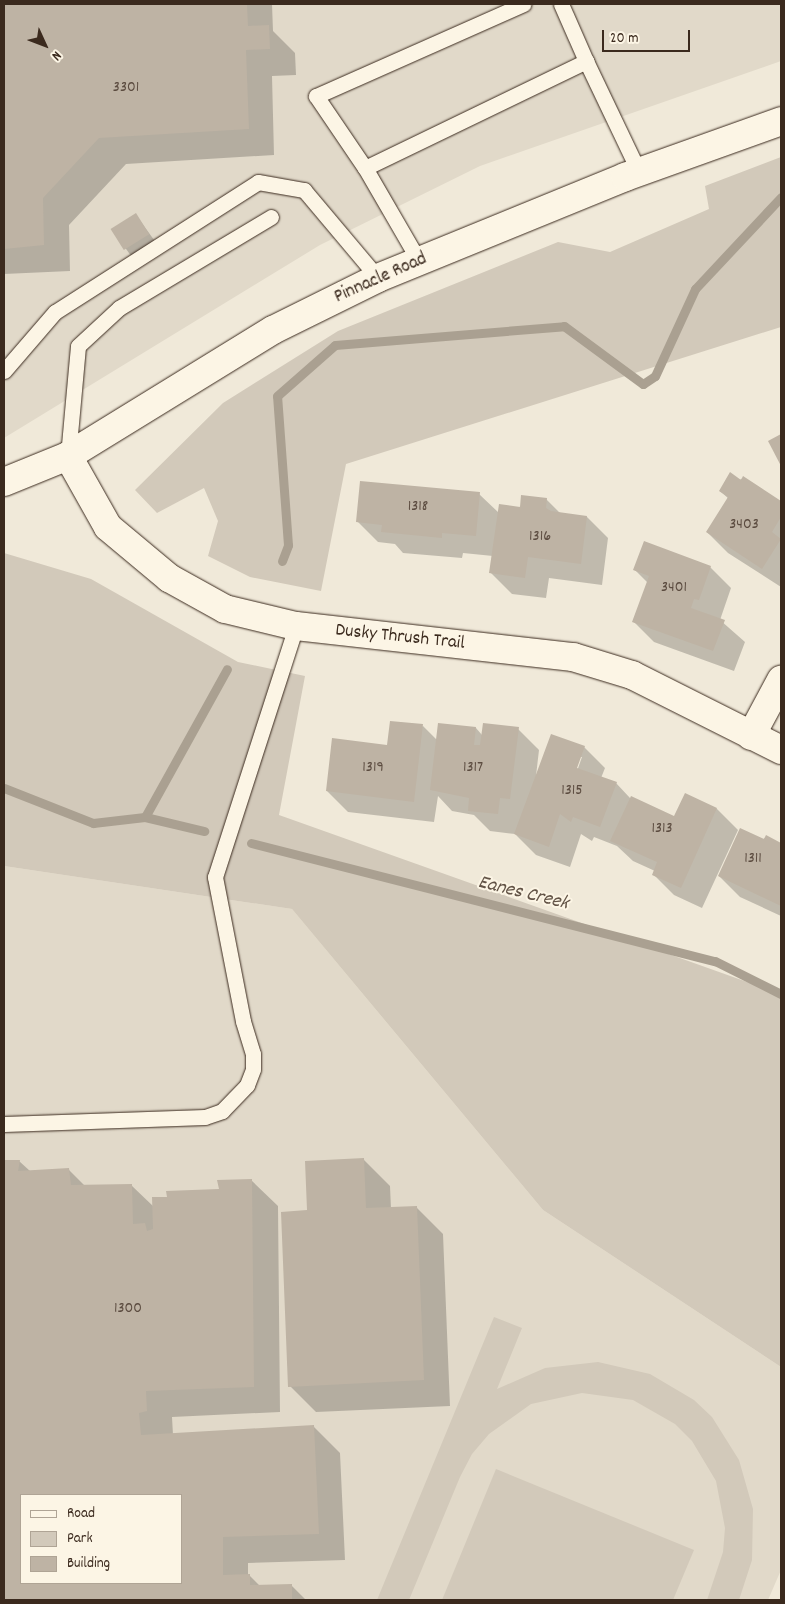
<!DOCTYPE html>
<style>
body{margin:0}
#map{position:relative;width:785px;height:1604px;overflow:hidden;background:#f0e9d9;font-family:Dekko,sans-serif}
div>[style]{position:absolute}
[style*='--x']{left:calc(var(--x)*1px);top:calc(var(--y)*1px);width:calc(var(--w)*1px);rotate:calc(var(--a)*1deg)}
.built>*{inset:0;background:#e1d9c9}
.green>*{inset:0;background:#d2c9ba}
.shadow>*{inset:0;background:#0003;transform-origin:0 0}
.stream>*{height:9px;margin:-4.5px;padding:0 4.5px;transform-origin:4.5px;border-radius:4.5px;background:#aaa091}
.building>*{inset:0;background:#beb3a4;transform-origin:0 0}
.roads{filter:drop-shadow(0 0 1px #3b2a1e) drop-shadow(0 0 1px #3b2a1e)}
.lane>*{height:15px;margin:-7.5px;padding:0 7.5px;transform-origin:7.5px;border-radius:7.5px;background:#fcf5e5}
.street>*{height:28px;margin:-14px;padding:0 14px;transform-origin:14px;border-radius:14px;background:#fcf5e5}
.secondary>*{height:28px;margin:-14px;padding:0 14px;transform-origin:14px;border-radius:14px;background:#fcf5e5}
span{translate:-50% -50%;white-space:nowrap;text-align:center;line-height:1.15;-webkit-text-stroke:4px #fcf5e5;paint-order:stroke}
.number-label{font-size:16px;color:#5c4c40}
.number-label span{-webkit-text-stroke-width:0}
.street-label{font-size:19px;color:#3b2a1e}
.water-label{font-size:20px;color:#625346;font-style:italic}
.frame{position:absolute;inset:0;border:5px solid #3b2a1e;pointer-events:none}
.legend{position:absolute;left:20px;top:1494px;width:162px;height:90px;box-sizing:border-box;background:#fcf5e5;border:1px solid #afa495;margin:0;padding:6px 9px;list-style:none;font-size:15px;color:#3b2a1e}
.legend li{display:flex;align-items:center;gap:10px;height:25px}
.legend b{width:25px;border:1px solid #afa495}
.north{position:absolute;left:20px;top:20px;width:50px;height:50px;-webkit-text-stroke:4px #fcf5e5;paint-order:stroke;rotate:133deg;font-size:14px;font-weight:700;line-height:20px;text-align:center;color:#3b2a1e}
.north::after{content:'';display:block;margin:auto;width:18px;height:22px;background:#3b2a1e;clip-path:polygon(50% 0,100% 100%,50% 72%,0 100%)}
.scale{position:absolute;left:602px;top:30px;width:88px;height:22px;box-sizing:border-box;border:2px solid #3b2a1e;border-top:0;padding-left:6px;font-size:15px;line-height:18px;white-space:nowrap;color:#3b2a1e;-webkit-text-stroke:4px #fcf5e5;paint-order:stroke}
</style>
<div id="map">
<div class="built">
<div style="clip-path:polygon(4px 4px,781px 4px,781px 61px,480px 166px,320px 245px,4px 438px)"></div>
<div style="clip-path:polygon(evenodd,4px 866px,292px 909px,543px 1210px,781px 1367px,781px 1570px,768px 1600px,4px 1600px,4px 866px,21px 1495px,181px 1495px,181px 1583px,21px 1583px,21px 1495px)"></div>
</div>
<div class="green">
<div style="clip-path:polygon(781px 157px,781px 327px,346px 464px,321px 591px,250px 577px,208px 556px,218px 521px,204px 488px,157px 513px,135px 490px,223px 403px,338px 331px,558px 242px,610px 252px,709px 209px,705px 186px)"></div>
<div style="clip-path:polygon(4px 553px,91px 579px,238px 662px,305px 676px,279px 815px,781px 994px,781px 1367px,543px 1210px,292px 909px,4px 866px)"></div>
<div style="clip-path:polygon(494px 1317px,522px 1328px,497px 1389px,545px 1368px,598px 1362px,650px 1374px,694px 1400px,712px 1417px,739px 1460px,753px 1509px,752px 1560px,739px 1600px,707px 1600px,723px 1552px,725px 1528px,716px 1481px,692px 1441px,675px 1424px,633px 1400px,582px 1393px,531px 1404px,489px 1434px,472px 1454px,460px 1477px,409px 1600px,377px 1600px)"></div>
<div style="clip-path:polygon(496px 1469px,694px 1550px,673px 1600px,442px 1600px)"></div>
</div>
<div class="shadow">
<div style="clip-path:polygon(4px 4px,272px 4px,273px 31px,295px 53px,296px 75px,272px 76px,274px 155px,126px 164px,69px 225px,70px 271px,4px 274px)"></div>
<div style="left:136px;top:215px;width:32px;height:28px;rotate:54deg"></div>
<div style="clip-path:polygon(743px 478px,781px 503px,781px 587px,728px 553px,707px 532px,729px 499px,720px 491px)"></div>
<div style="clip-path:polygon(479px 494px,499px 513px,546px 499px,560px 513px,587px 517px,608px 538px,602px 585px,549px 578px,546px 598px,512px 594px,491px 573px,493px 556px,463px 553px,462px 558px,403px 553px,395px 544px,378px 542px,358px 522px)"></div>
<div style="clip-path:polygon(710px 567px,731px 588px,720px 620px,745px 642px,734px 671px,654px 642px,633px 621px,648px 583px,635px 570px)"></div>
<div style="clip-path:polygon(evenodd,423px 726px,437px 740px,476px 728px,482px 735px,518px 729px,539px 750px,536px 776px,584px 747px,605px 768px,601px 778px,616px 783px,630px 798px,675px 818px,686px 795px,717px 809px,738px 830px,702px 908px,674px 895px,653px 874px,655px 871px,633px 861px,617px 846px,594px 837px,592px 841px,581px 834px,570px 867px,536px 855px,515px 834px,490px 831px,474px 815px,452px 811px,438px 796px,434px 822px,348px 812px,327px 791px,423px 726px,580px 757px,582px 757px,576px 774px,573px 773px,580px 757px)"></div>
<div style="clip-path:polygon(766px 837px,781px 844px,781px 916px,740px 897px,719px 876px)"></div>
<div style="clip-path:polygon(364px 1160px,390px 1186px,391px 1209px,416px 1207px,443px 1234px,450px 1406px,316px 1412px,290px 1386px)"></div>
<div style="clip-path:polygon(evenodd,19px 1161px,30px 1171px,69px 1170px,85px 1186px,131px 1185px,154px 1207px,168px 1198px,220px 1191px,251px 1180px,278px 1206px,280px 1412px,172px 1417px,173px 1435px,314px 1427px,340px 1453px,345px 1560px,248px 1563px,248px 1574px,260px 1586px,291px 1585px,306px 1600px,4px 1600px,4px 1162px,19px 1161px,21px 1495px,181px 1495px,181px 1583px,21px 1583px,21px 1495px)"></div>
</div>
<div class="stream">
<div style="--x:282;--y:561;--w:17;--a:-69"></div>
<div style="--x:288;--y:545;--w:149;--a:-94.2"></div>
<div style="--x:277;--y:396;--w:77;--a:-41.3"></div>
<div style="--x:335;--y:345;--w:230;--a:-4.7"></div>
<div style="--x:564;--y:326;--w:98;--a:36.3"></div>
<div style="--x:643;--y:384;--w:14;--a:-34"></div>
<div style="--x:655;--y:376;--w:96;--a:-65.3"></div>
<div style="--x:695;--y:289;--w:126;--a:-46.9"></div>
<div style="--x:4;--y:788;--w:96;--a:21.5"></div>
<div style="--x:93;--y:823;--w:52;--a:-6.6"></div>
<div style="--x:145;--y:817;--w:61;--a:13.3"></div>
<div style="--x:145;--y:817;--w:169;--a:-61"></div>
<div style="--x:251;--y:843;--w:479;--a:14.3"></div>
<div style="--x:715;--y:961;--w:74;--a:26.6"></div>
</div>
<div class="building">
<div style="clip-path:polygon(4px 4px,247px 4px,248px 26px,269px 25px,270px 49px,246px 50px,249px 129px,99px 138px,43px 198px,44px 245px,4px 249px)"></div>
<div style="left:136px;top:213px;width:25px;height:30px;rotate:58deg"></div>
<div style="clip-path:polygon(781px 434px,781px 466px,768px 441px)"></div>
<div style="clip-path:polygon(730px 472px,741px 480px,743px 476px,781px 501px,781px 517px,772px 532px,781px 539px,762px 569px,706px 532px,728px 497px,719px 491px)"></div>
<div style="clip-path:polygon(360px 481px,480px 492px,476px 536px,442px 533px,442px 538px,381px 532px,382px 525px,356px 522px)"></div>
<div style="clip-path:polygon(521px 495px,547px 498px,546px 508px,551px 511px,587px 516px,581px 564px,528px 557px,525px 578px,489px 573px,499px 504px,520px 507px)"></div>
<div style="clip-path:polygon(644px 541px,711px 566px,699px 600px,694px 599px,691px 608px,725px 620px,713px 651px,632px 622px,649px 576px,633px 570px)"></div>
<div style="clip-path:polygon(390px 721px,423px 724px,414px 802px,326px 791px,332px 738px,387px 745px)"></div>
<div style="clip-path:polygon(438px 723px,476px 727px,474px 745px,480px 745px,483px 723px,519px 727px,510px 799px,500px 798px,498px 814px,468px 811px,469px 798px,430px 790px)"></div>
<div style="clip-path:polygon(551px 734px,585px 746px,577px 768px,617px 782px,600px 827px,573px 817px,571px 822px,560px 814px,549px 847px,514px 834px)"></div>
<div style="clip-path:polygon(685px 793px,717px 808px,681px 888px,652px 875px,657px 862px,610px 841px,631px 796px,674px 816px)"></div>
<div style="clip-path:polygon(740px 828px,764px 839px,766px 835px,781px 843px,781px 906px,718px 876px)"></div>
<div style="clip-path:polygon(364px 1158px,366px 1208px,417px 1206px,424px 1380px,288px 1387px,281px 1212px,307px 1210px,305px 1161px)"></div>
<div style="clip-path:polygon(evenodd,4px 1160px,20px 1160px,18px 1171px,69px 1168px,71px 1185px,132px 1184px,133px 1224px,145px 1223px,147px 1231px,153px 1229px,152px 1197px,167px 1197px,166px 1191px,219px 1189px,217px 1180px,252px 1179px,254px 1387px,146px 1391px,147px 1411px,139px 1413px,141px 1435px,314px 1425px,319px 1534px,223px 1537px,223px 1575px,250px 1574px,250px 1585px,292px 1584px,292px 1600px,4px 1600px,4px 1160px,21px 1495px,181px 1495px,181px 1583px,21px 1583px,21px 1495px)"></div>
</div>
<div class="roads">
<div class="lane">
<div style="--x:561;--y:4;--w:62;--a:66.3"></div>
<div style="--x:365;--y:168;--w:246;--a:-25.8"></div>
<div style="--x:586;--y:61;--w:123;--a:64.5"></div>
<div style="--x:419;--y:261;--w:108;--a:-120.1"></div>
<div style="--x:365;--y:168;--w:87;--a:-124.2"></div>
<div style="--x:316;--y:96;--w:227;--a:-23.9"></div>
<div style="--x:4;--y:371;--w:78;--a:-49.2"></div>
<div style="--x:55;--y:312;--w:241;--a:-32.6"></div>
<div style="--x:258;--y:182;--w:47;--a:9.9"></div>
<div style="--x:304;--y:190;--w:115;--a:49.9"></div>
<div style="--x:68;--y:456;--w:110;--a:-84.8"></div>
<div style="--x:78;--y:346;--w:56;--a:-42.8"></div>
<div style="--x:119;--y:308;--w:177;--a:-30.9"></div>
<div style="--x:4;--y:1124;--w:201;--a:-2"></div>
<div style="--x:205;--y:1117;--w:18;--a:-19"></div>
<div style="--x:222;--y:1111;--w:36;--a:-46"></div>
<div style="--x:247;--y:1085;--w:17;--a:-69"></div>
<div style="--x:253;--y:1069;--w:15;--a:-90"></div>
<div style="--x:253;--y:1054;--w:34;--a:-107"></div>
<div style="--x:243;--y:1021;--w:147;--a:-101"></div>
<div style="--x:215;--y:877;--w:264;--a:-72.1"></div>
</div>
<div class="street">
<div style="--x:68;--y:456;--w:81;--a:60.6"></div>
<div style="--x:108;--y:527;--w:80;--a:39.9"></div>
<div style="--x:169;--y:578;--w:64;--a:29"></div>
<div style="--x:225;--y:609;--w:73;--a:13.5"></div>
<div style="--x:296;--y:626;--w:279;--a:6.4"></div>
<div style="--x:573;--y:657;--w:62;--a:17"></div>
<div style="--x:632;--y:675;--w:167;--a:26.7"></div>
<div style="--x:751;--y:736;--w:64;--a:-61.8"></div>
</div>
<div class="secondary">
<div style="--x:4;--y:482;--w:69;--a:-22.1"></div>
<div style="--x:68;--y:456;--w:241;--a:-31.6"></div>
<div style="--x:273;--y:330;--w:117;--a:-26.3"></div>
<div style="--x:378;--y:278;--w:267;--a:-22.2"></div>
<div style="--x:625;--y:177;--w:166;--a:-19.7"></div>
</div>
</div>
<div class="number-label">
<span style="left:126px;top:88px">3301</span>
<span style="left:418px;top:507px">1318</span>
<span style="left:744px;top:525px">3403</span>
<span style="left:540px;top:537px">1316</span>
<span style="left:674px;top:588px">3401</span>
<span style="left:373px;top:768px">1319</span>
<span style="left:473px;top:768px">1317</span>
<span style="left:572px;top:791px">1315</span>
<span style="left:662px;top:829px">1313</span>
<span style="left:753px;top:859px">1311</span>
<span style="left:128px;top:1309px">1300</span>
</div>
<div class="street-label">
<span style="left:381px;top:279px;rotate:-24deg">Pinnacle Road</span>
<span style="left:400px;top:638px;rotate:6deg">Dusky Thrush Trail</span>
</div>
<div class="water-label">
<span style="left:523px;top:894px;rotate:14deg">Eanes Creek</span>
</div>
<div class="frame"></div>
<ul class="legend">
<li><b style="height:6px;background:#fcf5e5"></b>Road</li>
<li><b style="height:14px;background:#d2c9ba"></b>Park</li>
<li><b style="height:14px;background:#beb3a4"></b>Building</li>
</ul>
<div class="north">N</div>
<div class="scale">20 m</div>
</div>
